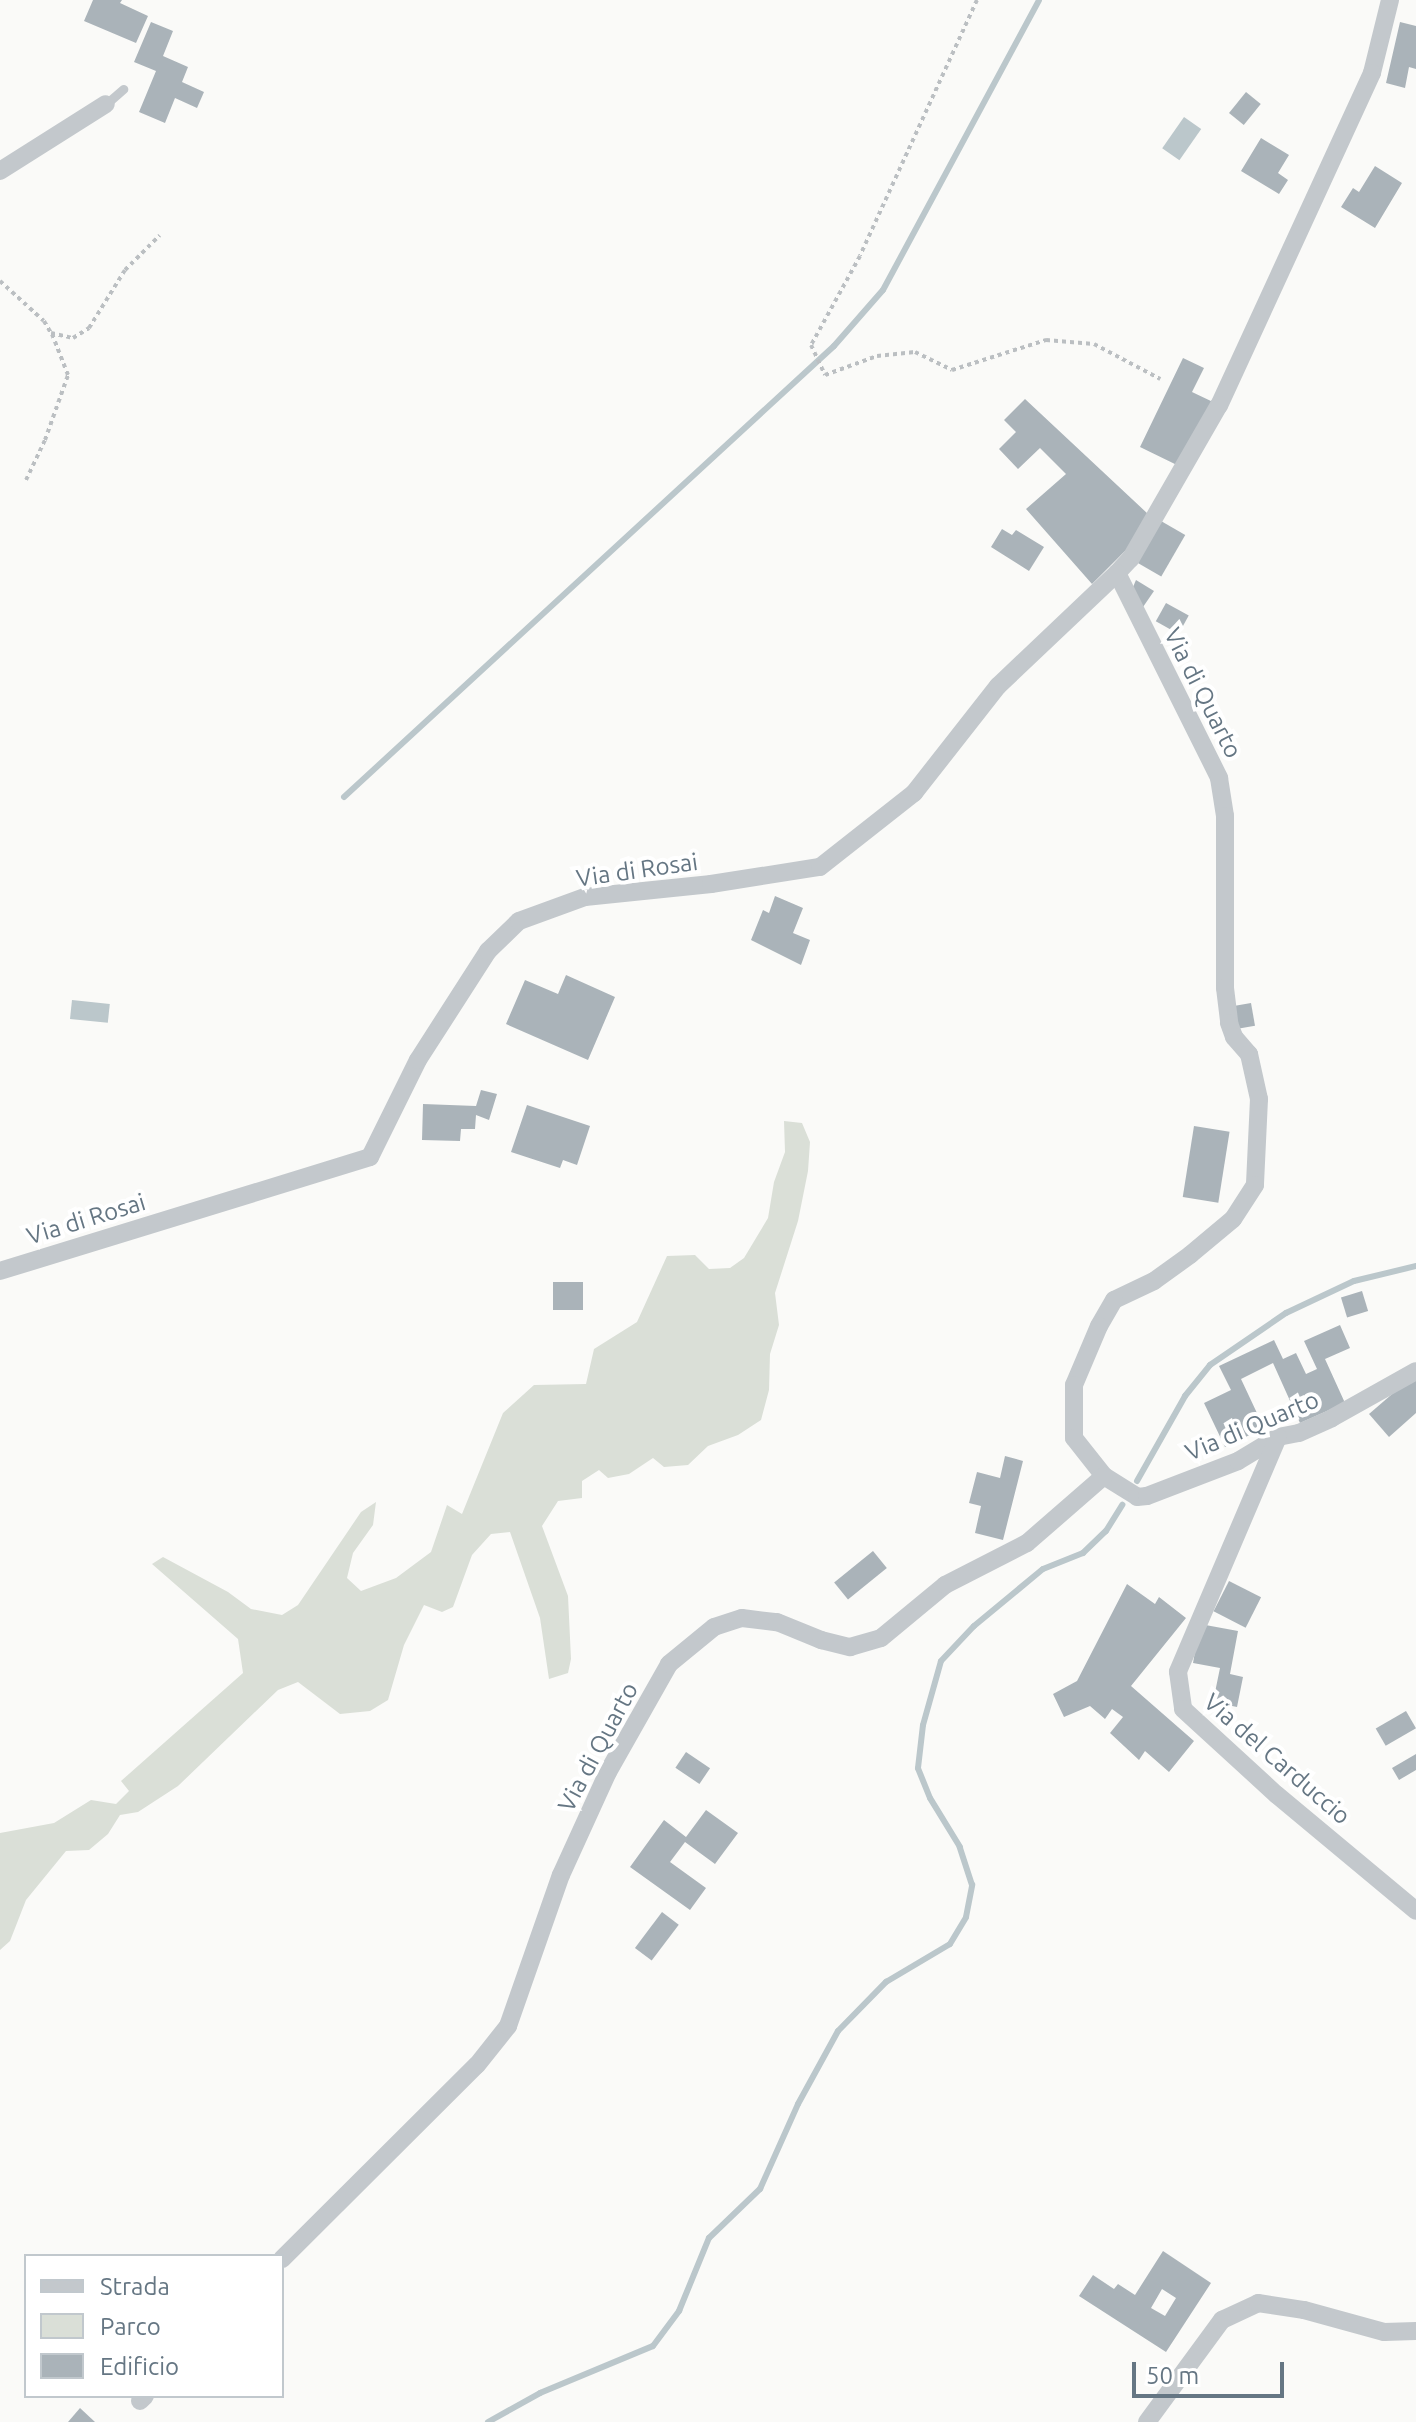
<!DOCTYPE html>
<style>
body{margin:0}
#map{position:relative;width:1416px;height:2422px;overflow:hidden;background:#fafaf8;font-family:Ubuntu,sans-serif}
div>[style]{position:absolute}
[style*='--x']{left:calc(var(--x)*1px);top:calc(var(--y)*1px);width:calc(var(--w)*1px);rotate:calc(var(--a)*1deg)}
.green>*{inset:0;background:#dadfd7}
.water>*{inset:0;background:#bbc7cb;transform-origin:0 0}
.stream>*{height:6px;margin:-3px;padding:0 3px;transform-origin:3px;border-radius:3px;background:#bbc7cb}
.building>*{inset:0;background:#aab3b9;transform-origin:0 0}
.path>*{height:4px;margin-top:-2px;transform-origin:0;background:repeating-linear-gradient(90deg,#bbbfc2 0 4px,transparent 0 8px)}
.service>*{height:9px;margin:-4.5px;padding:0 4.5px;transform-origin:4.5px;border-radius:4.5px;background:#c3c8cc}
.minor>*{height:18px;margin:-9px;padding:0 9px;transform-origin:9px;border-radius:9px;background:#c3c8cc}
span{translate:-50% -50%;white-space:nowrap;text-align:center;line-height:1.15;-webkit-text-stroke:8px #fff;paint-order:stroke}
.street-label{font-size:24px;color:#657683}
.legend{position:absolute;left:24px;top:2254px;width:260px;height:144px;box-sizing:border-box;background:#fff;border:2px solid #c1c8cd;margin:0;padding:10px 14px;list-style:none;font-size:24px;color:#657683}
.legend li{display:flex;align-items:center;gap:16px;height:40px}
.legend b{width:40px;border:2px solid #c1c8cd}
.scale{position:absolute;left:1132px;top:2362px;width:152px;height:36px;box-sizing:border-box;border:4px solid #657683;border-top:0;padding-left:10px;font-size:24px;line-height:28px;white-space:nowrap;color:#657683;-webkit-text-stroke:6px #fff;paint-order:stroke}
</style>
<div id="map">
<div class="green">
<div style="clip-path:polygon(784px 1121px,802px 1123px,810px 1142px,808px 1171px,798px 1221px,775px 1293px,779px 1325px,770px 1354px,769px 1390px,761px 1420px,738px 1435px,708px 1446px,688px 1465px,664px 1467px,653px 1458px,629px 1474px,608px 1478px,599px 1470px,582px 1481px,582px 1498px,558px 1501px,542px 1526px,568px 1596px,571px 1659px,568px 1673px,549px 1679px,540px 1618px,510px 1532px,491px 1534px,472px 1555px,453px 1607px,442px 1612px,424px 1605px,404px 1645px,388px 1700px,370px 1711px,340px 1714px,298px 1682px,278px 1690px,178px 1786px,138px 1812px,120px 1815px,108px 1834px,89px 1850px,66px 1851px,26px 1900px,10px 1941px,0 1950px,0 1833px,54px 1823px,91px 1800px,116px 1804px,129px 1791px,121px 1781px,243px 1673px,238px 1639px,152px 1564px,163px 1557px,228px 1592px,251px 1609px,282px 1615px,298px 1605px,361px 1512px,376px 1502px,373px 1525px,353px 1553px,347px 1578px,361px 1591px,396px 1578px,431px 1552px,447px 1505px,462px 1514px,503px 1413px,534px 1385px,586px 1384px,594px 1349px,637px 1322px,667px 1256px,695px 1255px,709px 1269px,730px 1268px,744px 1258px,768px 1218px,774px 1182px,785px 1152px)"></div>
</div>
<div class="water">
<div style="left:1184px;top:117px;width:21px;height:38px;rotate:35deg"></div>
<div style="left:72px;top:1000px;width:38px;height:19px;rotate:6deg"></div>
</div>
<div class="stream">
<div style="--x:344;--y:797;--w:666;--a:-42.63"></div>
<div style="--x:834;--y:346;--w:74;--a:-48.8"></div>
<div style="--x:883;--y:290;--w:329;--a:-61.7"></div>
<div style="--x:1137;--y:1481;--w:98;--a:-60.5"></div>
<div style="--x:1185;--y:1396;--w:40;--a:-51"></div>
<div style="--x:1210;--y:1365;--w:92;--a:-34.4"></div>
<div style="--x:1286;--y:1313;--w:75;--a:-25.2"></div>
<div style="--x:1354;--y:1281;--w:64;--a:-13.6"></div>
<div style="--x:488;--y:2422;--w:60;--a:-29.1"></div>
<div style="--x:540;--y:2393;--w:122;--a:-22.6"></div>
<div style="--x:653;--y:2346;--w:44;--a:-53.4"></div>
<div style="--x:679;--y:2311;--w:79;--a:-67.7"></div>
<div style="--x:709;--y:2238;--w:71;--a:-43.9"></div>
<div style="--x:760;--y:2189;--w:93;--a:-65.9"></div>
<div style="--x:798;--y:2104;--w:83;--a:-61.3"></div>
<div style="--x:838;--y:2031;--w:69;--a:-45.6"></div>
<div style="--x:886;--y:1982;--w:74;--a:-30.7"></div>
<div style="--x:950;--y:1944;--w:31;--a:-59"></div>
<div style="--x:966;--y:1917;--w:33;--a:-79"></div>
<div style="--x:972;--y:1885;--w:40;--a:-108"></div>
<div style="--x:960;--y:1847;--w:57;--a:-121.5"></div>
<div style="--x:930;--y:1798;--w:32;--a:-112"></div>
<div style="--x:918;--y:1768;--w:43;--a:-83.4"></div>
<div style="--x:923;--y:1725;--w:66;--a:-74.3"></div>
<div style="--x:941;--y:1661;--w:48;--a:-46.7"></div>
<div style="--x:974;--y:1626;--w:89;--a:-39.6"></div>
<div style="--x:1043;--y:1569;--w:43;--a:-21.8"></div>
<div style="--x:1083;--y:1553;--w:32;--a:-44"></div>
<div style="--x:1106;--y:1531;--w:31;--a:-58"></div>
</div>
<div class="building">
<div style="clip-path:polygon(93px 0,122px 0,120px 3px,148px 16px,136px 43px,84px 21px)"></div>
<div style="clip-path:polygon(151px 22px,173px 31px,163px 56px,188px 67px,182px 82px,204px 92px,197px 108px,175px 98px,165px 123px,139px 112px,156px 71px,134px 62px)"></div>
<div style="clip-path:polygon(1400px 22px,1416px 26px,1416px 69px,1409px 67px,1405px 88px,1386px 83px)"></div>
<div style="left:1246px;top:92px;width:19px;height:27px;rotate:39deg"></div>
<div style="clip-path:polygon(1261px 138px,1289px 155px,1278px 173px,1288px 180px,1279px 194px,1241px 171px)"></div>
<div style="clip-path:polygon(1375px 166px,1402px 183px,1375px 228px,1341px 207px,1353px 188px,1359px 192px)"></div>
<div style="clip-path:polygon(1183px 358px,1204px 368px,1192px 392px,1213px 402px,1181px 467px,1140px 447px)"></div>
<div style="clip-path:polygon(1025px 399px,1148px 514px,1130px 546px,1092px 584px,1026px 509px,1066px 474px,1040px 448px,1018px 469px,999px 449px,1016px 432px,1004px 420px)"></div>
<div style="left:1161px;top:521px;width:28px;height:48px;rotate:30deg"></div>
<div style="clip-path:polygon(1002px 529px,1012px 535px,1016px 530px,1044px 547px,1029px 571px,991px 547px)"></div>
<div style="clip-path:polygon(1136px 580px,1154px 591px,1143px 607px,1133px 587px)"></div>
<div style="left:1166px;top:603px;width:26px;height:21px;rotate:29deg"></div>
<div style="clip-path:polygon(775px 896px,803px 908px,793px 933px,810px 940px,801px 965px,751px 940px,763px 910px,769px 913px)"></div>
<div style="clip-path:polygon(566px 975px,615px 997px,588px 1060px,506px 1024px,525px 980px,558px 994px)"></div>
<div style="left:1251px;top:1003px;width:23px;height:19px;rotate:80deg"></div>
<div style="clip-path:polygon(481px 1090px,497px 1094px,489px 1120px,476px 1115px,475px 1129px,461px 1129px,460px 1141px,422px 1140px,423px 1104px,476px 1106px)"></div>
<div style="clip-path:polygon(527px 1105px,590px 1126px,577px 1165px,563px 1160px,560px 1168px,511px 1152px)"></div>
<div style="left:1194px;top:1126px;width:36px;height:72px;rotate:9deg"></div>
<div style="left:583px;top:1282px;width:28px;height:30px;rotate:90deg"></div>
<div style="left:1362px;top:1291px;width:21px;height:22px;rotate:73deg"></div>
<div style="clip-path:polygon(1340px 1325px,1350px 1348px,1325px 1359px,1345px 1403px,1300px 1423px,1273px 1363px,1241px 1379px,1264px 1428px,1225px 1447px,1204px 1403px,1231px 1390px,1219px 1366px,1274px 1340px,1283px 1359px,1296px 1353px,1306px 1374px,1317px 1369px,1304px 1341px)"></div>
<div style="clip-path:polygon(1413px 1376px,1416px 1380px,1416px 1413px,1389px 1437px,1369px 1414px)"></div>
<div style="clip-path:polygon(1005px 1456px,1023px 1461px,1003px 1540px,975px 1533px,981px 1506px,969px 1503px,977px 1472px,1000px 1478px)"></div>
<div style="left:873px;top:1551px;width:22px;height:50px;rotate:51deg"></div>
<div style="left:1229px;top:1581px;width:36px;height:34px;rotate:27deg"></div>
<div style="clip-path:polygon(1127px 1584px,1155px 1604px,1159px 1597px,1186px 1618px,1131px 1686px,1194px 1741px,1169px 1772px,1145px 1751px,1139px 1760px,1110px 1733px,1123px 1717px,1112px 1709px,1105px 1719px,1090px 1706px,1064px 1717px,1053px 1694px,1077px 1681px)"></div>
<div style="clip-path:polygon(1200px 1624px,1238px 1631px,1230px 1674px,1243px 1677px,1237px 1707px,1213px 1702px,1220px 1668px,1193px 1663px)"></div>
<div style="left:1406px;top:1711px;width:20px;height:35px;rotate:60deg"></div>
<div style="left:686px;top:1752px;width:29px;height:19px;rotate:34deg"></div>
<div style="clip-path:polygon(1416px 1754px,1416px 1770px,1399px 1780px,1392px 1768px)"></div>
<div style="clip-path:polygon(706px 1810px,738px 1833px,715px 1864px,685px 1842px,670px 1862px,706px 1888px,690px 1910px,630px 1867px,664px 1820px,686px 1837px)"></div>
<div style="left:662px;top:1912px;width:21px;height:45px;rotate:37deg"></div>
<div style="clip-path:polygon(evenodd,1163px 2251px,1211px 2283px,1166px 2352px,1079px 2296px,1093px 2275px,1114px 2289px,1118px 2284px,1135px 2295px,1163px 2251px,1162px 2289px,1176px 2298px,1165px 2316px,1151px 2308px,1162px 2289px)"></div>
<div style="clip-path:polygon(80px 2408px,95px 2422px,68px 2422px)"></div>
</div>
<div class="path">
<div style="--x:977;--y:0;--w:281;--a:114.6"></div>
<div style="--x:860;--y:256;--w:102;--a:118.8"></div>
<div style="--x:811;--y:345;--w:33;--a:65"></div>
<div style="--x:825;--y:375;--w:55;--a:-20.1"></div>
<div style="--x:877;--y:356;--w:38;--a:-6"></div>
<div style="--x:915;--y:352;--w:41;--a:25.9"></div>
<div style="--x:952;--y:370;--w:99;--a:-17.7"></div>
<div style="--x:1046;--y:340;--w:48;--a:4.8"></div>
<div style="--x:1094;--y:344;--w:75;--a:27.9"></div>
<div style="--x:0;--y:281;--w:59;--a:42.3"></div>
<div style="--x:44;--y:321;--w:14;--a:60"></div>
<div style="--x:51;--y:333;--w:23;--a:13"></div>
<div style="--x:73;--y:338;--w:19;--a:-32"></div>
<div style="--x:89;--y:328;--w:68;--a:-58.2"></div>
<div style="--x:125;--y:270;--w:49;--a:-45"></div>
<div style="--x:26;--y:480;--w:44;--a:-64.6"></div>
<div style="--x:45;--y:440;--w:69;--a:-70.5"></div>
<div style="--x:68;--y:375;--w:44;--a:-111.3"></div>
</div>
<div class="service">
<div style="--x:106;--y:104;--w:23;--a:-41"></div>
</div>
<div class="minor">
<div style="--x:1390;--y:0;--w:75;--a:103.9"></div>
<div style="--x:1372;--y:73;--w:366;--a:114.7"></div>
<div style="--x:1219;--y:405;--w:177;--a:119.9"></div>
<div style="--x:1131;--y:558;--w:21;--a:133"></div>
<div style="--x:1117;--y:573;--w:229;--a:63.5"></div>
<div style="--x:1219;--y:778;--w:38;--a:81"></div>
<div style="--x:1225;--y:816;--w:172;--a:90"></div>
<div style="--x:1225;--y:988;--w:35;--a:83"></div>
<div style="--x:1229;--y:1023;--w:15;--a:70"></div>
<div style="--x:1234;--y:1037;--w:23;--a:49"></div>
<div style="--x:1249;--y:1054;--w:46;--a:77.5"></div>
<div style="--x:1259;--y:1099;--w:86;--a:92.7"></div>
<div style="--x:1255;--y:1185;--w:40;--a:122.9"></div>
<div style="--x:1233;--y:1219;--w:56;--a:140.1"></div>
<div style="--x:1190;--y:1255;--w:44;--a:144.2"></div>
<div style="--x:1154;--y:1281;--w:44;--a:154.6"></div>
<div style="--x:1114;--y:1300;--w:30;--a:120"></div>
<div style="--x:1099;--y:1326;--w:64;--a:113"></div>
<div style="--x:1074;--y:1385;--w:53;--a:90"></div>
<div style="--x:1074;--y:1438;--w:48;--a:51.7"></div>
<div style="--x:1104;--y:1476;--w:39;--a:32"></div>
<div style="--x:1137;--y:1497;--w:10;--a:-6"></div>
<div style="--x:1147;--y:1496;--w:97;--a:-21"></div>
<div style="--x:1238;--y:1461;--w:47;--a:-31"></div>
<div style="--x:1278;--y:1437;--w:21;--a:-11"></div>
<div style="--x:1299;--y:1433;--w:36;--a:-24"></div>
<div style="--x:1332;--y:1418;--w:96;--a:-29.2"></div>
<div style="--x:0;--y:171;--w:125;--a:-32.3"></div>
<div style="--x:0;--y:1271;--w:387;--a:-17.1"></div>
<div style="--x:370;--y:1157;--w:108;--a:-63.7"></div>
<div style="--x:418;--y:1060;--w:130;--a:-57.3"></div>
<div style="--x:488;--y:951;--w:43;--a:-44.1"></div>
<div style="--x:519;--y:921;--w:70;--a:-20"></div>
<div style="--x:585;--y:897;--w:127;--a:-5.9"></div>
<div style="--x:711;--y:884;--w:110;--a:-8.9"></div>
<div style="--x:820;--y:867;--w:120;--a:-38.2"></div>
<div style="--x:914;--y:793;--w:136;--a:-51.9"></div>
<div style="--x:998;--y:686;--w:164;--a:-43.5"></div>
<div style="--x:1278;--y:1437;--w:255;--a:113.1"></div>
<div style="--x:1178;--y:1672;--w:37;--a:82"></div>
<div style="--x:1183;--y:1709;--w:127;--a:42.5"></div>
<div style="--x:1277;--y:1795;--w:181;--a:39.8"></div>
<div style="--x:282;--y:2259;--w:275;--a:-44.9"></div>
<div style="--x:477;--y:2065;--w:50;--a:-51.5"></div>
<div style="--x:508;--y:2026;--w:160;--a:-70.7"></div>
<div style="--x:561;--y:1875;--w:113;--a:-65.5"></div>
<div style="--x:608;--y:1772;--w:124;--a:-60.5"></div>
<div style="--x:669;--y:1664;--w:58;--a:-39.4"></div>
<div style="--x:714;--y:1627;--w:29;--a:-18"></div>
<div style="--x:742;--y:1618;--w:35;--a:7"></div>
<div style="--x:777;--y:1622;--w:48;--a:22.2"></div>
<div style="--x:821;--y:1640;--w:30;--a:14"></div>
<div style="--x:850;--y:1647;--w:32;--a:-16"></div>
<div style="--x:881;--y:1638;--w:83;--a:-39.6"></div>
<div style="--x:945;--y:1585;--w:92;--a:-27.1"></div>
<div style="--x:1027;--y:1543;--w:102;--a:-41"></div>
<div style="--x:140;--y:2401;--w:7;--a:-45"></div>
<div style="--x:1147;--y:2422;--w:127;--a:-53.7"></div>
<div style="--x:1222;--y:2320;--w:40;--a:-25"></div>
<div style="--x:1258;--y:2303;--w:47;--a:8.7"></div>
<div style="--x:1304;--y:2310;--w:83;--a:15.4"></div>
<div style="--x:1384;--y:2332;--w:32;--a:-2"></div>
</div>
<div class="street-label">
<span style="left:1203px;top:693px;rotate:63deg">Via di Quarto</span>
<span style="left:637px;top:870px;rotate:-8deg">Via di Rosai</span>
<span style="left:86px;top:1219px;rotate:-17deg">Via di Rosai</span>
<span style="left:1252px;top:1426px;rotate:-23deg">Via di Quarto</span>
<span style="left:598px;top:1747px;rotate:-62deg">Via di Quarto</span>
<span style="left:1277px;top:1759px;rotate:41deg">Via del Carduccio</span>
</div>
<ul class="legend">
<li><b style="height:10px;background:#c3c8cc"></b>Strada</li>
<li><b style="height:22px;background:#dadfd7"></b>Parco</li>
<li><b style="height:22px;background:#aab3b9"></b>Edificio</li>
</ul>
<div class="scale">50 m</div>
</div>
